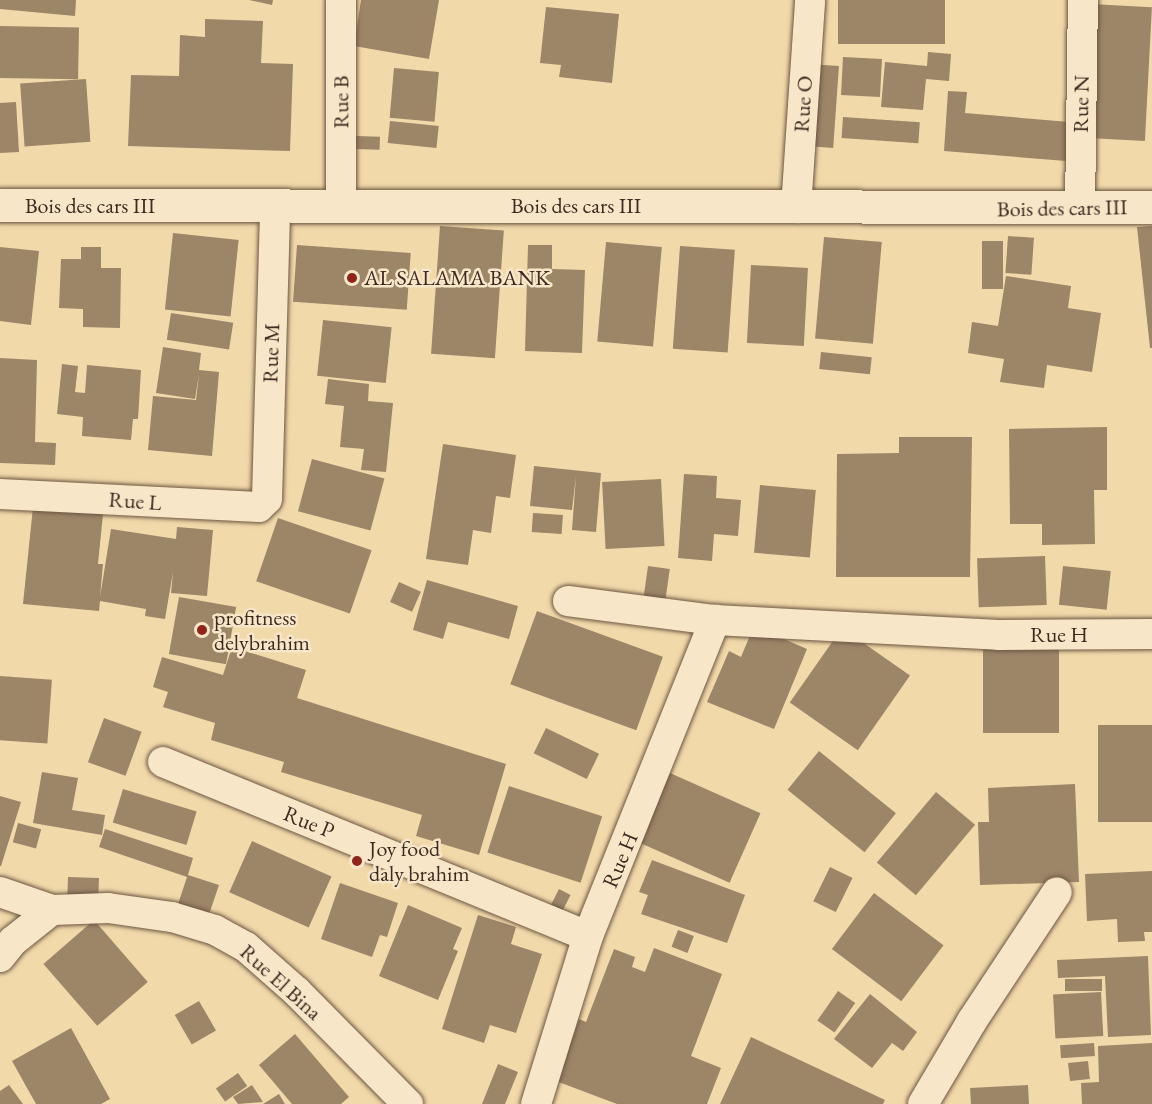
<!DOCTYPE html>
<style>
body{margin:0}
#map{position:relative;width:1152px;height:1104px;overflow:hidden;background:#f2d9aa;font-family:"EB Garamond",serif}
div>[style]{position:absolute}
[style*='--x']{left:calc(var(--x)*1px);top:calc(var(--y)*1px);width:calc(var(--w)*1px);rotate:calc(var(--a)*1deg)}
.building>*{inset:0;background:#9d8568;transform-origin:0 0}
.roads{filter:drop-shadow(0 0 2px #6c5642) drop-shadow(0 0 2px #6c5642)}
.minor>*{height:30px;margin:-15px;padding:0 15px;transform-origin:15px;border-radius:15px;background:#f7e6c8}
.tertiary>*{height:33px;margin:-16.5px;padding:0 16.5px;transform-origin:16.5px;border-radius:16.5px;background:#f7e6c8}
.dots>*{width:16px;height:16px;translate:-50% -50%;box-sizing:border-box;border:3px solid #f7e6c8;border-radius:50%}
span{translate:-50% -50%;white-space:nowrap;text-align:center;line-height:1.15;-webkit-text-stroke:5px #f7e6c8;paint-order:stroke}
.street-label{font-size:22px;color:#402a20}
.poi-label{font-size:22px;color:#402a20}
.left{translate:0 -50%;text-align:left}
</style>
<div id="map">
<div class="building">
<div style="clip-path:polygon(0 0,76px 0,75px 16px,0 9px)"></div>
<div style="clip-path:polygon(249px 0,273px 0,272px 5px)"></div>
<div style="clip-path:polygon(361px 0,439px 0,429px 59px,354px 46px)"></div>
<div style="left:838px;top:0;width:107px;height:44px"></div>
<div style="left:1091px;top:4px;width:61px;height:134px;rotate:3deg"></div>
<div style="clip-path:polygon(546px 7px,619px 14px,612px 83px,559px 77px,561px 65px,540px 63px)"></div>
<div style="clip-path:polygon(205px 19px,263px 21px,261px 63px,293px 64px,290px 151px,128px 146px,131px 75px,179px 76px,180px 35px,205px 37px)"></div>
<div style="left:0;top:26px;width:79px;height:52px;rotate:1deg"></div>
<div style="clip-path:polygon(928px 52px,951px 54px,949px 81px,926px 79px,923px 110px,881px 107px,885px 62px,927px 66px)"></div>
<div style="left:843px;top:57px;width:39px;height:38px;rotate:3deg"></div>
<div style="left:809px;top:64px;width:30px;height:82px;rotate:4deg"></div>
<div style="left:394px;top:68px;width:45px;height:50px;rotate:5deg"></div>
<div style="left:86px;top:79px;width:63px;height:66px;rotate:86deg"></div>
<div style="clip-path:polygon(948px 91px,967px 92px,965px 113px,1069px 122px,1066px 161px,944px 151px)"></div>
<div style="clip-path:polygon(16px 102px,19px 152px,0 153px,0 103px)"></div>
<div style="left:843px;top:117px;width:77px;height:21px;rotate:4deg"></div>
<div style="left:390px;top:121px;width:49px;height:22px;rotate:6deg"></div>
<div style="left:356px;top:136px;width:24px;height:13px;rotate:2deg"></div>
<div style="left:440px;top:226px;width:64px;height:128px;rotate:4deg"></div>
<div style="clip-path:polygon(1152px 226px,1152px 348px,1150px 348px,1137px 227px)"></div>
<div style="left:173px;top:233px;width:66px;height:77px;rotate:6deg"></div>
<div style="left:1008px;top:236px;width:26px;height:37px;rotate:4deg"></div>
<div style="left:824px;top:237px;width:58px;height:102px;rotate:5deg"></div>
<div style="left:982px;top:241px;width:21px;height:48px"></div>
<div style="left:606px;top:242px;width:56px;height:100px;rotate:5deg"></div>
<div style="left:297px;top:245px;width:114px;height:57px;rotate:4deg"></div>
<div style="clip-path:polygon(528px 245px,552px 245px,552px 269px,585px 270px,582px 353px,525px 351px)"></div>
<div style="left:680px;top:246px;width:55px;height:103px;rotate:4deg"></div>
<div style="clip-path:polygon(0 247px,39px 251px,31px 325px,0 321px)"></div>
<div style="clip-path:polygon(81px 247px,101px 247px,101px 268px,121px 268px,120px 328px,83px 327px,83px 309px,59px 308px,61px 259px,81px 259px)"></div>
<div style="left:751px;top:265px;width:57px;height:78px;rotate:3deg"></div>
<div style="clip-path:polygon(1006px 276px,1071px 286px,1068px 308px,1101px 313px,1092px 372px,1047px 365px,1044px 388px,1000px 382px,1004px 359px,968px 353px,972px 322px,998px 326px)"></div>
<div style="left:171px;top:313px;width:63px;height:27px;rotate:9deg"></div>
<div style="left:323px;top:320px;width:69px;height:56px;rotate:6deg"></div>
<div style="clip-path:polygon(163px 347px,201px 353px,199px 370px,219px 372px,212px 456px,148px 450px,153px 396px,196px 400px,199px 374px,195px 399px,156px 393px)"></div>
<div style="left:821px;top:352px;width:51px;height:17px;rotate:6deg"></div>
<div style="clip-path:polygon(0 358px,37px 360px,35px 442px,56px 443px,55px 465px,0 463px)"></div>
<div style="clip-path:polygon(62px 364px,78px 366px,75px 392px,85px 393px,87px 365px,141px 370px,138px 419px,133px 419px,131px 440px,82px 436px,83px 417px,57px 414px)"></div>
<div style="clip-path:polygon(328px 379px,369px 384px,368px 401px,393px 403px,386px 472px,361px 470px,364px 449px,340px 447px,344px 406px,325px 404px)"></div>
<div style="clip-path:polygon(1107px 427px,1107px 490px,1094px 490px,1095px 544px,1042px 545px,1042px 524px,1010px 524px,1009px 429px)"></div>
<div style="clip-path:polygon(899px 437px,972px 437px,970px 577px,836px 577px,837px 454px,899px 453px)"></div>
<div style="clip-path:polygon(443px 444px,516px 455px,510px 498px,496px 496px,491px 533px,473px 530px,468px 565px,426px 559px)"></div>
<div style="left:312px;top:459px;width:75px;height:54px;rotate:15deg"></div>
<div style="clip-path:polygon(534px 466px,601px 473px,596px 532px,572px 530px,576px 476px,572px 510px,530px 506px)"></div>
<div style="clip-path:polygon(684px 474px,717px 476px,716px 498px,741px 500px,738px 536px,714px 534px,712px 561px,678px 558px)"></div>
<div style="left:661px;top:479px;width:67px;height:59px;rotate:87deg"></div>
<div style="left:760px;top:485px;width:56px;height:68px;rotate:5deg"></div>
<div style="clip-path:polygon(33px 507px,103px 514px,98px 564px,103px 564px,100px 597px,111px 529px,176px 539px,177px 527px,213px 530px,207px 596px,171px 593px,173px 572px,165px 619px,145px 616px,146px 609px,100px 601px,99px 611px,23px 604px)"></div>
<div style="left:533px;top:513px;width:30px;height:19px;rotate:4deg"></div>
<div style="left:278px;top:518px;width:99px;height:67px;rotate:19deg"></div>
<div style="left:1045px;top:556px;width:49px;height:68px;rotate:88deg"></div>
<div style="left:648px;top:566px;width:22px;height:32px;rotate:8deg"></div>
<div style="left:1063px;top:566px;width:48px;height:39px;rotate:6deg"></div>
<div style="clip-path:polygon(427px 580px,518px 606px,509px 639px,448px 622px,443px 639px,413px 630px)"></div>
<div style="left:399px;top:582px;width:24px;height:22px;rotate:24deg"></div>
<div style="left:179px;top:597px;width:58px;height:58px;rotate:10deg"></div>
<div style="left:537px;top:611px;width:134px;height:78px;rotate:20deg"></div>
<div style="clip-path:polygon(754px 626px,807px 649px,774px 729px,707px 702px,729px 651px,741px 657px)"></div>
<div style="left:842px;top:628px;width:83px;height:91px;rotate:35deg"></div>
<div style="clip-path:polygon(232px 647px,306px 670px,297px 698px,506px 764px,479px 855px,416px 836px,422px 815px,281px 772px,284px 762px,211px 740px,215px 723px,163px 707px,168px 692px,153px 687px,162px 657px,223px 675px)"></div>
<div style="left:983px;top:647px;width:76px;height:86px"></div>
<div style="left:0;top:676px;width:52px;height:64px;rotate:4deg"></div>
<div style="left:104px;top:718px;width:40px;height:47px;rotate:20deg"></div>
<div style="left:1152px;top:725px;width:97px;height:54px;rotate:90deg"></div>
<div style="left:546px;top:728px;width:59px;height:28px;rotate:26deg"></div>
<div style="left:819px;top:751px;width:99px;height:50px;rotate:39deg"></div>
<div style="clip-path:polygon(42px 772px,78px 778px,72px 810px,105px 815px,102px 835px,33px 823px)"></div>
<div style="left:670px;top:773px;width:99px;height:76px;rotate:24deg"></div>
<div style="clip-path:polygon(1075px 784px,1079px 882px,980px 885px,978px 822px,989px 822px,988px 788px)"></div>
<div style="left:509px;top:786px;width:98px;height:70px;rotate:18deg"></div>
<div style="left:123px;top:789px;width:77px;height:35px;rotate:17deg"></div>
<div style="left:936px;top:792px;width:51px;height:92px;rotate:40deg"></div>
<div style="clip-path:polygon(0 796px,21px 802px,1px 866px,0 866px)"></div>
<div style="left:18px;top:823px;width:24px;height:20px;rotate:15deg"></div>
<div style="clip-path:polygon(105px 829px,193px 858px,188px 875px,219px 885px,205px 926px,174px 916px,187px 877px,99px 847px)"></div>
<div style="left:252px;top:841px;width:87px;height:56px;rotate:24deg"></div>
<div style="clip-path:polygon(652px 860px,745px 895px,727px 943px,641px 914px,648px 895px,639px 892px)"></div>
<div style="left:830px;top:867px;width:25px;height:38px;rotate:26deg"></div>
<div style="clip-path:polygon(1152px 871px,1152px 932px,1144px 932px,1145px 941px,1118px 942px,1117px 919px,1087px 921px,1085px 874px)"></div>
<div style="left:68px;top:877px;width:31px;height:19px;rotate:2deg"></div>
<div style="clip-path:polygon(340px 883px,398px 903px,387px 937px,380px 935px,372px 957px,321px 939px)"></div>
<div style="left:559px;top:889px;width:13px;height:26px;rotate:27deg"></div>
<div style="left:874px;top:893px;width:87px;height:70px;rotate:37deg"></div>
<div style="clip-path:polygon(408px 905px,462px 928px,453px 949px,458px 951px,438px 1000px,379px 976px)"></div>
<div style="clip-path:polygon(478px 915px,516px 927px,511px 944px,542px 954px,516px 1033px,490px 1025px,484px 1043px,442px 1029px)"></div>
<div style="left:94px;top:920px;width:82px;height:67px;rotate:49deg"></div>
<div style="left:678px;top:930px;width:17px;height:18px;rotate:21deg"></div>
<div style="clip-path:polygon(654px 948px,722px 974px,691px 1056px,721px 1068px,707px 1104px,617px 1104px,556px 1081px,579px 1019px,586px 1022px,614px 949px,635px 957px,632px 967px,645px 972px)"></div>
<div style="clip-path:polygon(1148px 956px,1151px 1035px,1108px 1037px,1105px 976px,1058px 978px,1057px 960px)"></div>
<div style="left:1102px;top:979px;width:12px;height:37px;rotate:90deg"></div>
<div style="left:838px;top:991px;width:21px;height:36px;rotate:35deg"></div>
<div style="left:1101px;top:992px;width:44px;height:48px;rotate:87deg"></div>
<div style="clip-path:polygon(870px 994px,917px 1032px,903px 1051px,892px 1043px,872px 1068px,834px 1039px)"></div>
<div style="left:199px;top:1001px;width:34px;height:28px;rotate:60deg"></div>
<div style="clip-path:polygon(71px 1028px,110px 1099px,101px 1104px,36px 1104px,12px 1061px)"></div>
<div style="clip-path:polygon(295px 1034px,349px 1097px,341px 1104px,292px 1104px,259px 1065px)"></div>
<div style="clip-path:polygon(751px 1037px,885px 1100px,883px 1104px,720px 1104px)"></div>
<div style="left:1094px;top:1043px;width:13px;height:34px;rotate:86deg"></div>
<div style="clip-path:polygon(1152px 1043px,1152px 1104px,1082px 1104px,1081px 1083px,1099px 1082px,1098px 1046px)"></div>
<div style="left:1088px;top:1061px;width:18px;height:20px;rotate:84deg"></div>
<div style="clip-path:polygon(498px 1064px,518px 1072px,505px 1104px,482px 1104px)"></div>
<div style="left:238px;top:1073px;width:16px;height:27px;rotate:55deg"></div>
<div style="clip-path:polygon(9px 1085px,23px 1104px,0 1104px,0 1091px)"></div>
<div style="clip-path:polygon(252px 1085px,263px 1102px,238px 1104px,233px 1097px)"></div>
<div style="left:1028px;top:1085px;width:19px;height:58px;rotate:87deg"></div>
<div style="clip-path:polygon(279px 1094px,285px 1104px,263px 1104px)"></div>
</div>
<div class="roads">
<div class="minor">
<div style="--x:341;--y:0;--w:204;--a:90"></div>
<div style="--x:796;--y:208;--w:208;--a:-86.1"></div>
<div style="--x:1080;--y:209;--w:209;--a:-89.2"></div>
<div style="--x:0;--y:494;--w:259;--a:2.9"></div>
<div style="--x:259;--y:507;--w:11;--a:-45"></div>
<div style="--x:267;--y:499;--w:293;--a:-88.4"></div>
<div style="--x:568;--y:601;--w:148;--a:7.4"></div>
<div style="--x:715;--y:620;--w:284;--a:3"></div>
<div style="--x:999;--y:635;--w:153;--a:-0.4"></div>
<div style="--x:163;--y:762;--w:459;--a:22.3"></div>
<div style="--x:0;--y:892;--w:55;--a:19.1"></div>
<div style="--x:0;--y:957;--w:21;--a:-51"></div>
<div style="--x:13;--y:941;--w:50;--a:-38.5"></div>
<div style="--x:52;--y:910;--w:56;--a:-2"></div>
<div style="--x:108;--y:908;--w:65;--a:8"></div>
<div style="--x:172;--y:917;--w:45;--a:16.8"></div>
<div style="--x:215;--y:930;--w:35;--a:29"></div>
<div style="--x:246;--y:947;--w:68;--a:41.4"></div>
<div style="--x:297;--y:992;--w:158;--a:45.3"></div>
<div style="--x:536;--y:1104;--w:176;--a:-72.8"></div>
<div style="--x:588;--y:936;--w:341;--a:-68.1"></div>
<div style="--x:923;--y:1104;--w:96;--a:-59.4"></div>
<div style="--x:972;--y:1021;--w:154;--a:-56.6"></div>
</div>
<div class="tertiary">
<div style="--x:0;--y:205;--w:1152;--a:0.1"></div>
</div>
</div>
<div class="dots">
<div style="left:352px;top:278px;background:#8f2418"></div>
<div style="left:202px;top:630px;background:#8f2418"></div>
<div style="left:357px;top:861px;background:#8f2418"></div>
</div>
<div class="street-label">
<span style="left:341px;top:102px;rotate:-90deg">Rue B</span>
<span style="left:803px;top:104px;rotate:-86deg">Rue O</span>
<span style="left:1081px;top:104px;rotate:-89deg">Rue N</span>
<span style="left:90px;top:206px">Bois des cars III</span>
<span style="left:576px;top:206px">Bois des cars III</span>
<span style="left:1062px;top:208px;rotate:-1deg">Bois des cars III</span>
<span style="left:271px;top:353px;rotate:-88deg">Rue M</span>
<span style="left:135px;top:501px;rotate:4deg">Rue L</span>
<span style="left:1059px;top:635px">Rue H</span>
<span style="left:309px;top:822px;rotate:22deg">Rue P</span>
<span style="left:620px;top:860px;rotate:-67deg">Rue H</span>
<span style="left:281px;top:982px;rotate:42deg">Rue El Bina</span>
</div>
<div class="poi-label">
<span class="left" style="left:364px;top:278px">AL SALAMA BANK</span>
<span class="left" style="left:214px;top:630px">profitness<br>delybrahim</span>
<span class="left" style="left:369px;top:861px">Joy food<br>daly brahim</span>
</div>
</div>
